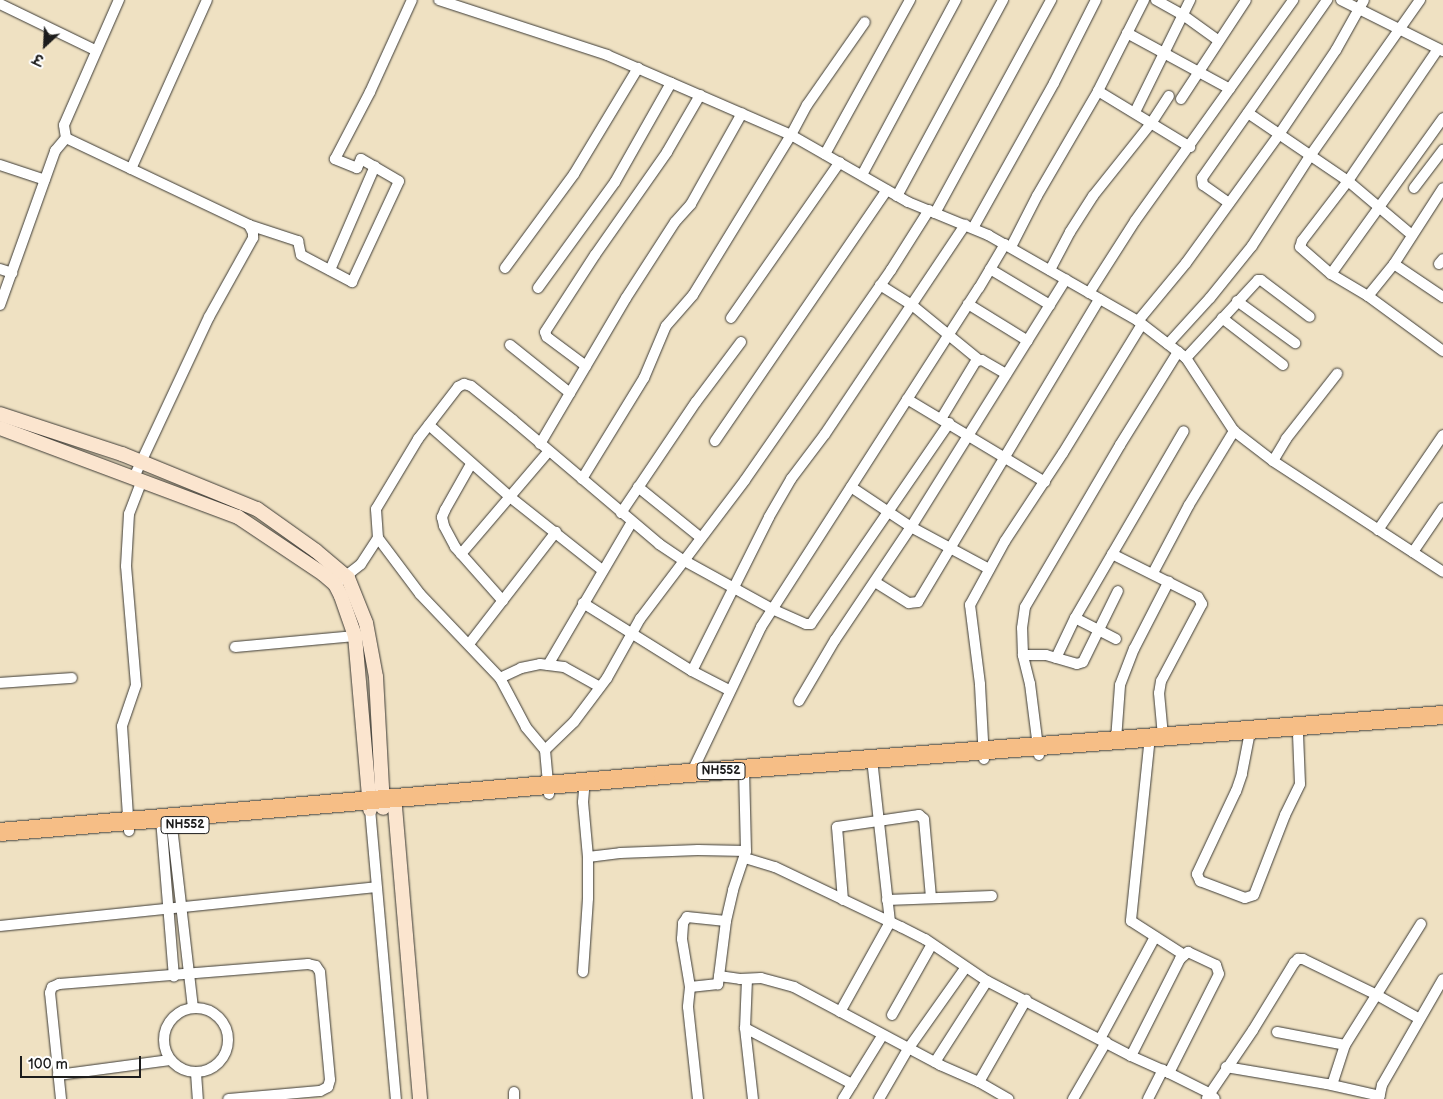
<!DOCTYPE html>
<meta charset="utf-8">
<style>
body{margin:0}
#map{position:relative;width:1443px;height:1099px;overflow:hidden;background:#efe1c2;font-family:"Balsamiq Sans","Playpen Sans Deva",sans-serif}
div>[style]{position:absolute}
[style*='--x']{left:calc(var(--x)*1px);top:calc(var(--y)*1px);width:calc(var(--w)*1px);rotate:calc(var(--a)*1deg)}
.roads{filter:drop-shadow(0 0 1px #3c3a35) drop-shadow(0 0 1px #3c3a35)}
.street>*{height:10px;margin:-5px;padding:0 5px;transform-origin:5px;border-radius:5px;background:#fff}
.street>.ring{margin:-5px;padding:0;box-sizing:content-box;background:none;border:10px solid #fff;border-radius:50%}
.secondary>*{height:14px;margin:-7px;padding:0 7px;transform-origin:7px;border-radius:7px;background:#fbe5cf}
.highway>*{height:18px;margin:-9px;padding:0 9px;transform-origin:9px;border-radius:9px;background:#f6be86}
span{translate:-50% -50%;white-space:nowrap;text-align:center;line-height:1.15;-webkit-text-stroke:4px #fff;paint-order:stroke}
.shield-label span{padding:1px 4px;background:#fff;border:1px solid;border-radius:4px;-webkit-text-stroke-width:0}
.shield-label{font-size:12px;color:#1c1c1c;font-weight:700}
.north{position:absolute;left:20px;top:20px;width:50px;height:50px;-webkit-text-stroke:4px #fff;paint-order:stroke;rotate:205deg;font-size:14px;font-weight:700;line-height:20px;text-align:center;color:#1c1c1c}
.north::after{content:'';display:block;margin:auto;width:18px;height:22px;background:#1c1c1c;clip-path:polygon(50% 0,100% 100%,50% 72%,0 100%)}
.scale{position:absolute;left:20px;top:1056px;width:121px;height:22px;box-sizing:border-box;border:2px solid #1c1c1c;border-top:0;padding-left:6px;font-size:15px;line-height:18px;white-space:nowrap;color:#1c1c1c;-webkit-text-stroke:4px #fff;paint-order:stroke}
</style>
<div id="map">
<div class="roads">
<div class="street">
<div style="--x:439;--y:0;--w:177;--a:18.1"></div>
<div style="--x:607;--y:55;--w:201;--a:23.5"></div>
<div style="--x:791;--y:135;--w:135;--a:29.8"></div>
<div style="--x:908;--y:202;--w:87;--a:22.4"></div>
<div style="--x:988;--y:235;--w:173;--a:29.8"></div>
<div style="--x:1138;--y:321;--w:61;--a:37.6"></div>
<div style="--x:1186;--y:358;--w:87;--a:56.7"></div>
<div style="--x:1234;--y:431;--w:49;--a:37.6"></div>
<div style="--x:1273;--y:461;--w:203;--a:33.1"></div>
<div style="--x:1156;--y:0;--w:31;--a:29"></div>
<div style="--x:1183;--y:15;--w:44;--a:35.8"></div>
<div style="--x:1341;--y:0;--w:114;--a:26.6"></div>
<div style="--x:0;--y:4;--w:106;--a:25.8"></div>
<div style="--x:1127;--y:33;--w:117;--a:28.5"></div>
<div style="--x:1438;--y:49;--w:160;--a:124.3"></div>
<div style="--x:1348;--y:181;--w:76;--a:127.5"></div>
<div style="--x:1302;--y:241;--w:6;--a:108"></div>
<div style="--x:1300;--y:247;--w:41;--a:41.1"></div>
<div style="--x:1331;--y:274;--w:43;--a:30.7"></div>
<div style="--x:1368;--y:296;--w:93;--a:36.3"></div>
<div style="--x:1098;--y:91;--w:108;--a:31.3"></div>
<div style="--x:1181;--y:99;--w:118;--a:-56.7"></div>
<div style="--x:1135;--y:112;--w:125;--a:-63.8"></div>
<div style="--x:1248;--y:113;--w:121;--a:34.2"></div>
<div style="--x:1348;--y:181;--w:84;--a:40.2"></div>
<div style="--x:66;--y:138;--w:13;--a:-99"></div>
<div style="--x:64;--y:125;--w:137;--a:-66.3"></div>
<div style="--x:825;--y:154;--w:176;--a:-61.1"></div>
<div style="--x:0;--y:165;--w:47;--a:18.4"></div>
<div style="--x:131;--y:169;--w:185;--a:-65.8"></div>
<div style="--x:862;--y:175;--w:199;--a:-61.8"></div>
<div style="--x:1414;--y:188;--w:48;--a:-52.7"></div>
<div style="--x:897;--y:196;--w:223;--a:-61.6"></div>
<div style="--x:1229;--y:203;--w:32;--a:-145"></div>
<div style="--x:1203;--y:185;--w:7;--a:-98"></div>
<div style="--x:1202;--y:178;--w:218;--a:-54.9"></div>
<div style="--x:935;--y:213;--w:243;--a:-61.4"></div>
<div style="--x:249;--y:225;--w:52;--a:18.1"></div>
<div style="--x:298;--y:241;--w:14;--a:78"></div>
<div style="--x:301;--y:255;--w:58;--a:27.9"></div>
<div style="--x:352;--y:282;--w:111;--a:-65"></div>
<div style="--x:399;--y:181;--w:44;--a:-149.9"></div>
<div style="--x:361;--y:159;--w:10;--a:114"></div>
<div style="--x:357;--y:168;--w:24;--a:-158"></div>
<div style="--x:335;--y:159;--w:76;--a:-62.4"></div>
<div style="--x:370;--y:92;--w:101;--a:-65.5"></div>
<div style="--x:973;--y:228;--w:166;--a:-60.8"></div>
<div style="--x:1054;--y:83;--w:93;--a:-63.2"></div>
<div style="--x:1011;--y:247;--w:57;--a:-63"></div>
<div style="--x:1037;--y:196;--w:121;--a:-59.8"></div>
<div style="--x:1098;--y:91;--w:102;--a:-63.2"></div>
<div style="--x:1394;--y:264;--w:59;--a:34"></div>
<div style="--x:1439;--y:264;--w:6;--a:-51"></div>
<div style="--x:505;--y:268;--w:117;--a:-53.7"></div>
<div style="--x:574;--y:174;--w:124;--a:-58.9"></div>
<div style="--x:0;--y:269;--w:13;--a:18"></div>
<div style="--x:990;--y:269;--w:70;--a:31"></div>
<div style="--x:330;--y:270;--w:113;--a:-66.6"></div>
<div style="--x:1050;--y:270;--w:43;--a:-62.2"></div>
<div style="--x:1070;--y:232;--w:43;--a:-57.4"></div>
<div style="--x:1093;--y:196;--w:95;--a:-51.4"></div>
<div style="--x:1152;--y:122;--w:31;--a:-57"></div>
<div style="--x:1331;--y:274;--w:192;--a:-54.3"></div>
<div style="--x:880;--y:285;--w:38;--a:32"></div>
<div style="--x:912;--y:305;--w:87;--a:39.4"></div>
<div style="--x:538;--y:288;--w:131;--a:-54"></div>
<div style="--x:615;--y:182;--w:114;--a:-60.5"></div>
<div style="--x:1089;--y:293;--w:85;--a:-57.4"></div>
<div style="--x:1135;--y:221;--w:272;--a:-54.4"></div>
<div style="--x:1368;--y:296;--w:41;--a:-50.9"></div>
<div style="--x:1394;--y:264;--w:90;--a:-57.2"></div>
<div style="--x:1237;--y:301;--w:72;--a:35.9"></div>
<div style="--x:968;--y:304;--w:70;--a:31.7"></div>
<div style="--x:0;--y:305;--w:164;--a:-70.3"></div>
<div style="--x:55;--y:151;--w:17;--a:-50"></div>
<div style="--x:66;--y:138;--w:203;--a:25.4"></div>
<div style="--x:249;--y:225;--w:9;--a:63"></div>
<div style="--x:253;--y:233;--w:5;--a:90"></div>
<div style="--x:253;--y:238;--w:90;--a:119.1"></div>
<div style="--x:209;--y:317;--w:177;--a:115.1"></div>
<div style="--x:731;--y:318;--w:190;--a:-55.1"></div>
<div style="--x:1222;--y:318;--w:77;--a:37.6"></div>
<div style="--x:1138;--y:321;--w:75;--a:-50.4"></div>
<div style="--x:1186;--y:263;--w:157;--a:-54.1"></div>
<div style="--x:1278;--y:136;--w:104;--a:-56"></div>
<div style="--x:1336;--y:50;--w:57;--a:-60.8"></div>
<div style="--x:1168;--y:344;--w:62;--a:-47.6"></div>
<div style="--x:1210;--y:298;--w:67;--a:-51.1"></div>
<div style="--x:1252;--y:246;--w:107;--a:-57.2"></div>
<div style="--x:1310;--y:156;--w:191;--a:-54.8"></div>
<div style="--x:510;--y:345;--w:77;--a:38.7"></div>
<div style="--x:1186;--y:358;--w:106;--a:-47.3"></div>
<div style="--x:1258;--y:280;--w:3;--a:0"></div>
<div style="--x:1261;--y:280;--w:61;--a:37.1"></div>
<div style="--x:586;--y:366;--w:49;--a:-143.4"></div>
<div style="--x:547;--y:337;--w:5;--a:-112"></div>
<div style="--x:545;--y:332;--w:92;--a:-57"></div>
<div style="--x:595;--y:255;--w:126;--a:-55"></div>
<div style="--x:667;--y:152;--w:66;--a:-59.9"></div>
<div style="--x:907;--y:399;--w:161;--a:31"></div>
<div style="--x:941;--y:419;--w:68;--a:-58.9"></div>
<div style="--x:976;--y:361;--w:6;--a:-9"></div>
<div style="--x:982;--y:360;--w:28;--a:30"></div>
<div style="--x:429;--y:425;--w:108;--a:41.6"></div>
<div style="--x:510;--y:497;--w:117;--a:38.4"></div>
<div style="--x:715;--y:441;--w:304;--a:-55.6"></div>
<div style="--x:540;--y:444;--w:169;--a:-59.5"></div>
<div style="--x:626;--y:298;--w:90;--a:-57.2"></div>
<div style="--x:675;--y:222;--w:24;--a:-48"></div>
<div style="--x:691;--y:204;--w:104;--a:-60.7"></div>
<div style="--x:1273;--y:461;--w:26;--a:-59"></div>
<div style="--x:1286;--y:439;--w:83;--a:-51.9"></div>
<div style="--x:471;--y:464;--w:53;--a:119.5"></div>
<div style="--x:445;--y:510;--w:8;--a:113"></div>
<div style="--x:442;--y:517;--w:9;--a:77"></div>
<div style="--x:444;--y:526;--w:24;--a:62"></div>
<div style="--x:455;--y:547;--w:72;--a:48.4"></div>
<div style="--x:582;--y:479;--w:119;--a:-58.5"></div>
<div style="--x:644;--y:378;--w:56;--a:-67.1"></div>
<div style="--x:666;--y:326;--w:41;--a:-48.9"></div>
<div style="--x:693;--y:295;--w:188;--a:-58.5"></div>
<div style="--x:791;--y:135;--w:34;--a:-62"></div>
<div style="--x:807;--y:105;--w:101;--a:-55.1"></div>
<div style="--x:638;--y:487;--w:81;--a:39"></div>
<div style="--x:851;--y:487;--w:72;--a:33.7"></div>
<div style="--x:911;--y:527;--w:89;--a:28.3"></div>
<div style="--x:621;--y:513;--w:134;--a:-56"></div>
<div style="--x:696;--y:402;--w:75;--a:-53.1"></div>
<div style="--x:1378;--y:530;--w:115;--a:-55.6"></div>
<div style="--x:378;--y:538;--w:29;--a:-94"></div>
<div style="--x:376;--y:509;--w:82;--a:-59"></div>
<div style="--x:418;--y:439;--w:66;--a:-52.4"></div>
<div style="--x:458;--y:387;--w:7;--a:-27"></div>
<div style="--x:464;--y:384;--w:7;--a:16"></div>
<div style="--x:471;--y:386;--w:54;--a:39"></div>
<div style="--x:513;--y:420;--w:192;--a:40.3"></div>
<div style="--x:659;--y:544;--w:29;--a:34"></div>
<div style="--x:683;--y:560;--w:102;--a:28.8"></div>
<div style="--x:772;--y:609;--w:37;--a:24"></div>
<div style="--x:806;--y:624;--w:5;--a:0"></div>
<div style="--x:811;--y:624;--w:244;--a:-55.5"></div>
<div style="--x:1413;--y:552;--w:53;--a:-55.7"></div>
<div style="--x:461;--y:554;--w:135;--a:-49.5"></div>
<div style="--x:1112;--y:554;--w:96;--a:26.6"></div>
<div style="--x:1198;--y:597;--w:8;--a:60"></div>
<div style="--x:1202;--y:604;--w:87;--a:118"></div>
<div style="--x:1161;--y:681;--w:12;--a:99"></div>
<div style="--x:1159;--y:693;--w:43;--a:84.7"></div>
<div style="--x:1153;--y:573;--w:77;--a:-62.1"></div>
<div style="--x:1189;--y:505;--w:87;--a:-58.7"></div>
<div style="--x:342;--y:579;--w:24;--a:-38"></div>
<div style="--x:361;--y:564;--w:31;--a:-57"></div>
<div style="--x:378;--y:538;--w:70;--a:53.1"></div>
<div style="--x:420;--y:594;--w:116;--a:46.4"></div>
<div style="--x:875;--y:582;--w:40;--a:32"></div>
<div style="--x:909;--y:603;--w:9;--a:-6"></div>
<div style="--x:918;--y:602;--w:353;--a:-59.1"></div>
<div style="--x:583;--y:603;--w:128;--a:32"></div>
<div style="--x:692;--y:671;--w:42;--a:27.2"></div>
<div style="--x:1075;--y:618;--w:216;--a:-59.8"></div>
<div style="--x:469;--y:644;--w:142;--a:-52.2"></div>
<div style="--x:235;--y:647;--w:121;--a:-5.2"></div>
<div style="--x:1023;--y:655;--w:23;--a:0"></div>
<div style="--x:1046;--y:655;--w:32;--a:16"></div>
<div style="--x:1077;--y:664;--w:6;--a:-18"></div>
<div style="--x:1083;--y:662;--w:79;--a:-63.8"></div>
<div style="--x:1056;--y:658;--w:44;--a:-64.6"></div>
<div style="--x:1075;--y:618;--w:46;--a:27.1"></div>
<div style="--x:548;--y:665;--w:166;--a:-59.6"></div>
<div style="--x:692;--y:671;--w:172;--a:-63.4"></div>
<div style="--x:769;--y:517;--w:44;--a:-59.9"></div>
<div style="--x:791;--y:479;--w:56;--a:-52.9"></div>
<div style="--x:825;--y:434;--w:252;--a:-56.2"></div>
<div style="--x:0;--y:683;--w:72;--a:-4"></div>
<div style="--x:799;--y:701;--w:71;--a:-59.5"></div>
<div style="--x:835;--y:640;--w:136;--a:-56.1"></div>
<div style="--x:911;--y:527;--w:292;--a:-58"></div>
<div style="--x:1249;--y:737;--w:38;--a:101"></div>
<div style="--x:1242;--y:774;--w:18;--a:109"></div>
<div style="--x:1236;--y:791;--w:92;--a:115.2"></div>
<div style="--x:1197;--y:874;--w:8;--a:67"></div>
<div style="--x:1200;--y:881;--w:48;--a:20.7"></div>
<div style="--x:1245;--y:898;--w:9;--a:-18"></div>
<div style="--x:1254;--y:895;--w:86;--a:-68.8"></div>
<div style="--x:1285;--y:815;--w:34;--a:-64"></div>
<div style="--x:1300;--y:784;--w:50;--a:-92.3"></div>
<div style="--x:1116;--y:740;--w:55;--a:-85.8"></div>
<div style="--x:1120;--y:685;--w:39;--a:-69"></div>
<div style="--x:1134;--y:649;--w:76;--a:-62.8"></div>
<div style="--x:1149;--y:746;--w:176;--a:95.9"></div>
<div style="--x:1131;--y:921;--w:63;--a:32.7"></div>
<div style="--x:545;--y:750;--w:30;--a:-130"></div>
<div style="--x:526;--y:727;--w:55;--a:-118"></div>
<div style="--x:500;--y:678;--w:23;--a:-25"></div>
<div style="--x:521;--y:668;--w:19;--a:-12"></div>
<div style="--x:540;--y:664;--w:24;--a:7"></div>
<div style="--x:564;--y:667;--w:41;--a:29.1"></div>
<div style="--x:1039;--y:755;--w:72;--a:-97.2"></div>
<div style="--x:1030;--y:684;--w:30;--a:-104"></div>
<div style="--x:1023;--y:655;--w:27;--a:-92"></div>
<div style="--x:1022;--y:628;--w:21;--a:-82"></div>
<div style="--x:1025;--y:607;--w:188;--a:-59.6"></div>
<div style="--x:1120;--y:445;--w:110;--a:-58.1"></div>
<div style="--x:984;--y:759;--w:75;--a:-93.1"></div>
<div style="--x:980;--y:684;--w:80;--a:-97.2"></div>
<div style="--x:970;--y:605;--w:73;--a:-61.3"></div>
<div style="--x:1005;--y:541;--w:105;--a:-56.6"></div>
<div style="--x:1063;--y:453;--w:151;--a:-58.5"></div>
<div style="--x:690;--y:776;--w:165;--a:-64.5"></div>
<div style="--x:761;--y:627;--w:403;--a:-57.3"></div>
<div style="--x:979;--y:288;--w:51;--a:-59.4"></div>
<div style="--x:549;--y:794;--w:44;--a:-95.2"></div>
<div style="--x:545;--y:750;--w:40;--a:-44"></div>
<div style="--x:574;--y:722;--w:55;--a:-53.1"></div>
<div style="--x:607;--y:678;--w:68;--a:-60.8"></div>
<div style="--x:640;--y:619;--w:174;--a:-52.9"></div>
<div style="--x:745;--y:480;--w:256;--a:-55.2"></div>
<div style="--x:891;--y:270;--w:71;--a:-57.7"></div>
<div style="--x:370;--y:809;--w:291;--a:84.9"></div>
<div style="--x:171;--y:818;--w:191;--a:83.4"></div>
<div style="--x:161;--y:819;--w:158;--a:85.3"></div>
<div style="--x:129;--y:831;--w:105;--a:-93.8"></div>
<div style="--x:122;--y:726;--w:43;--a:-71.1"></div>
<div style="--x:136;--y:685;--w:119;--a:-94.8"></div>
<div style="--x:126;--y:566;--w:52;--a:-86.7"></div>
<div style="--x:129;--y:514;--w:36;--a:-69"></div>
<div style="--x:588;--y:857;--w:32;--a:-7"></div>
<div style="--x:620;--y:853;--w:78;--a:-2.2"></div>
<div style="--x:698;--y:850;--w:48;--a:1.2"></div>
<div style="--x:745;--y:858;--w:31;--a:17"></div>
<div style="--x:775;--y:867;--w:140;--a:25.5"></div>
<div style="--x:901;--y:927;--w:27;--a:27"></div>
<div style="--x:925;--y:939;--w:75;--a:34.1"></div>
<div style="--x:987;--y:981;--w:162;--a:27.5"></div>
<div style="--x:1131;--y:1056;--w:42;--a:24.1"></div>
<div style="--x:1169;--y:1073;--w:45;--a:26.6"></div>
<div style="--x:1209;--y:1093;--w:8;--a:45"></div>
<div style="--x:843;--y:900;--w:73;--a:-94.7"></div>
<div style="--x:837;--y:827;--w:83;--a:-8.3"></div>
<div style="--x:919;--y:815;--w:6;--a:39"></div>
<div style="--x:924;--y:819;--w:78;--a:84.9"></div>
<div style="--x:887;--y:900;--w:105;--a:-2.2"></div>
<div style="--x:687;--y:917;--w:39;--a:6"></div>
<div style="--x:726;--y:921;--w:64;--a:97.2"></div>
<div style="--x:718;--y:984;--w:28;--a:174"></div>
<div style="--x:690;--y:987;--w:49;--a:-99.5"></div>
<div style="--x:682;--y:939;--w:16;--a:-86"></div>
<div style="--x:683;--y:923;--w:7;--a:-56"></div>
<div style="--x:726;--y:921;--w:32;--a:-77"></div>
<div style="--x:733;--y:890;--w:41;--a:-71.6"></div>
<div style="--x:746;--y:851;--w:82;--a:-91.4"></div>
<div style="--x:0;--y:926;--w:378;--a:-5.9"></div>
<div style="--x:583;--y:972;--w:74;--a:-86.1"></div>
<div style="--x:588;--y:898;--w:41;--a:-90"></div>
<div style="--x:588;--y:857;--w:55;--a:-95.2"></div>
<div style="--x:583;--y:802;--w:11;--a:-85"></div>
<div style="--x:719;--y:976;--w:21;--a:8"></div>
<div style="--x:740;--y:979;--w:21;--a:-3"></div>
<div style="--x:761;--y:978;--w:34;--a:15"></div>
<div style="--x:794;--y:987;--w:166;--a:28.1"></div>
<div style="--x:940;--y:1065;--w:43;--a:23.6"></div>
<div style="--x:979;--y:1082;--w:34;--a:30"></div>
<div style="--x:747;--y:979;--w:49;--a:92.3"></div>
<div style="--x:745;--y:1028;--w:71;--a:83.6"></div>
<div style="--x:690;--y:987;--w:20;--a:96"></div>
<div style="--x:688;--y:1007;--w:93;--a:83.8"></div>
<div class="ring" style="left:164px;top:1008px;width:54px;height:54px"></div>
<div style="--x:840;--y:1012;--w:103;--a:-60.9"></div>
<div style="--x:890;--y:922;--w:164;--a:-96.3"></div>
<div style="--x:892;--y:1015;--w:81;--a:-60.6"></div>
<div style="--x:745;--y:1028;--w:121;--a:27.6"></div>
<div style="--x:1277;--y:1032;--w:69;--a:10.8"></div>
<div style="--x:1100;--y:1039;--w:116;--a:-61.7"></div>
<div style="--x:1131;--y:1056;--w:109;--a:-63.2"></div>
<div style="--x:1180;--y:959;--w:11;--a:-41"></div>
<div style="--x:1188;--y:952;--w:31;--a:25"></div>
<div style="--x:1216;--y:965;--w:9;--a:72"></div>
<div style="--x:1219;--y:974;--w:111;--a:116.8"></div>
<div style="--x:935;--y:1062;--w:96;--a:-57.3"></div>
<div style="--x:1226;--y:1067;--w:102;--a:9.6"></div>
<div style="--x:1327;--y:1084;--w:54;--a:12.8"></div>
<div style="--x:196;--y:1073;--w:26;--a:86"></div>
<div style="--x:58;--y:1075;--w:113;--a:-7.6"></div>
<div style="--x:979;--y:1082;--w:95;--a:-60.2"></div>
<div style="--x:1332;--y:1085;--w:42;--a:-72"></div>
<div style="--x:1345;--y:1045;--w:143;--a:-57.9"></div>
<div style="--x:514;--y:1092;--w:7;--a:90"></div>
<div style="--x:1207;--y:1098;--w:82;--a:-55.9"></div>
<div style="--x:1253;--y:1030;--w:79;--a:-58.5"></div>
<div style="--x:1294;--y:963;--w:6;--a:-45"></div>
<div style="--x:1298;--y:959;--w:5;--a:0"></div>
<div style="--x:1303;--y:959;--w:80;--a:25.9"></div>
<div style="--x:1375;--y:994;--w:49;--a:29.2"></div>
<div style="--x:61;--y:1099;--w:107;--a:-95.9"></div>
<div style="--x:50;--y:993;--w:6;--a:-72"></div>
<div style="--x:52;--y:987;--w:8;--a:-23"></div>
<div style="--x:59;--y:984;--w:250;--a:-4.6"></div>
<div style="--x:308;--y:964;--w:8;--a:14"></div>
<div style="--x:316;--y:966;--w:7;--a:56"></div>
<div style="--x:320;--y:972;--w:108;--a:84.7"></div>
<div style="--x:330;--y:1080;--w:7;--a:106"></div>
<div style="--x:328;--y:1087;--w:9;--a:153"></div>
<div style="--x:320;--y:1091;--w:92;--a:175"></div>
<div style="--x:843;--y:1099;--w:74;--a:-58.2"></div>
<div style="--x:879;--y:1099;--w:58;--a:-59.9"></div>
<div style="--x:908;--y:1049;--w:100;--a:-54.7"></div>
<div style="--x:1073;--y:1099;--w:66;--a:-59.9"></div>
<div style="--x:1148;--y:1099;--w:33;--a:-63"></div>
<div style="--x:1379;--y:1099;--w:14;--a:-78"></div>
<div style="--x:1382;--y:1085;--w:122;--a:-60.1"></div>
</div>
<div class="secondary">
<div style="--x:0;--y:414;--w:128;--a:18.2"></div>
<div style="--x:122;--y:454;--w:146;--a:22.2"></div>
<div style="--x:257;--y:509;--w:72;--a:35.4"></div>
<div style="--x:316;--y:551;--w:42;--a:40.2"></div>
<div style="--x:348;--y:578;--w:48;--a:68.2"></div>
<div style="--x:366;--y:623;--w:55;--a:79.5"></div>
<div style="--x:376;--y:677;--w:131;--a:86.9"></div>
<div style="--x:0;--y:428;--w:254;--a:20.5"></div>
<div style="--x:238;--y:517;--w:102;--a:33.8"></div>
<div style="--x:323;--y:574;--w:16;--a:40"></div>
<div style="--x:335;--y:584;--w:13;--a:63"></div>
<div style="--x:341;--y:596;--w:42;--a:70.7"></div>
<div style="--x:355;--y:636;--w:174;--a:85"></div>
<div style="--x:395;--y:807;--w:293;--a:85.1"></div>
</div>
<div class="highway">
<div style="--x:0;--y:832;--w:665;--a:-4.91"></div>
<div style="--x:663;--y:775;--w:782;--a:-4.4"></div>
</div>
</div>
<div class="shield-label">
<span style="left:721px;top:771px">NH552</span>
<span style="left:185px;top:825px">NH552</span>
</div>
<div class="north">उ</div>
<div class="scale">100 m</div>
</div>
